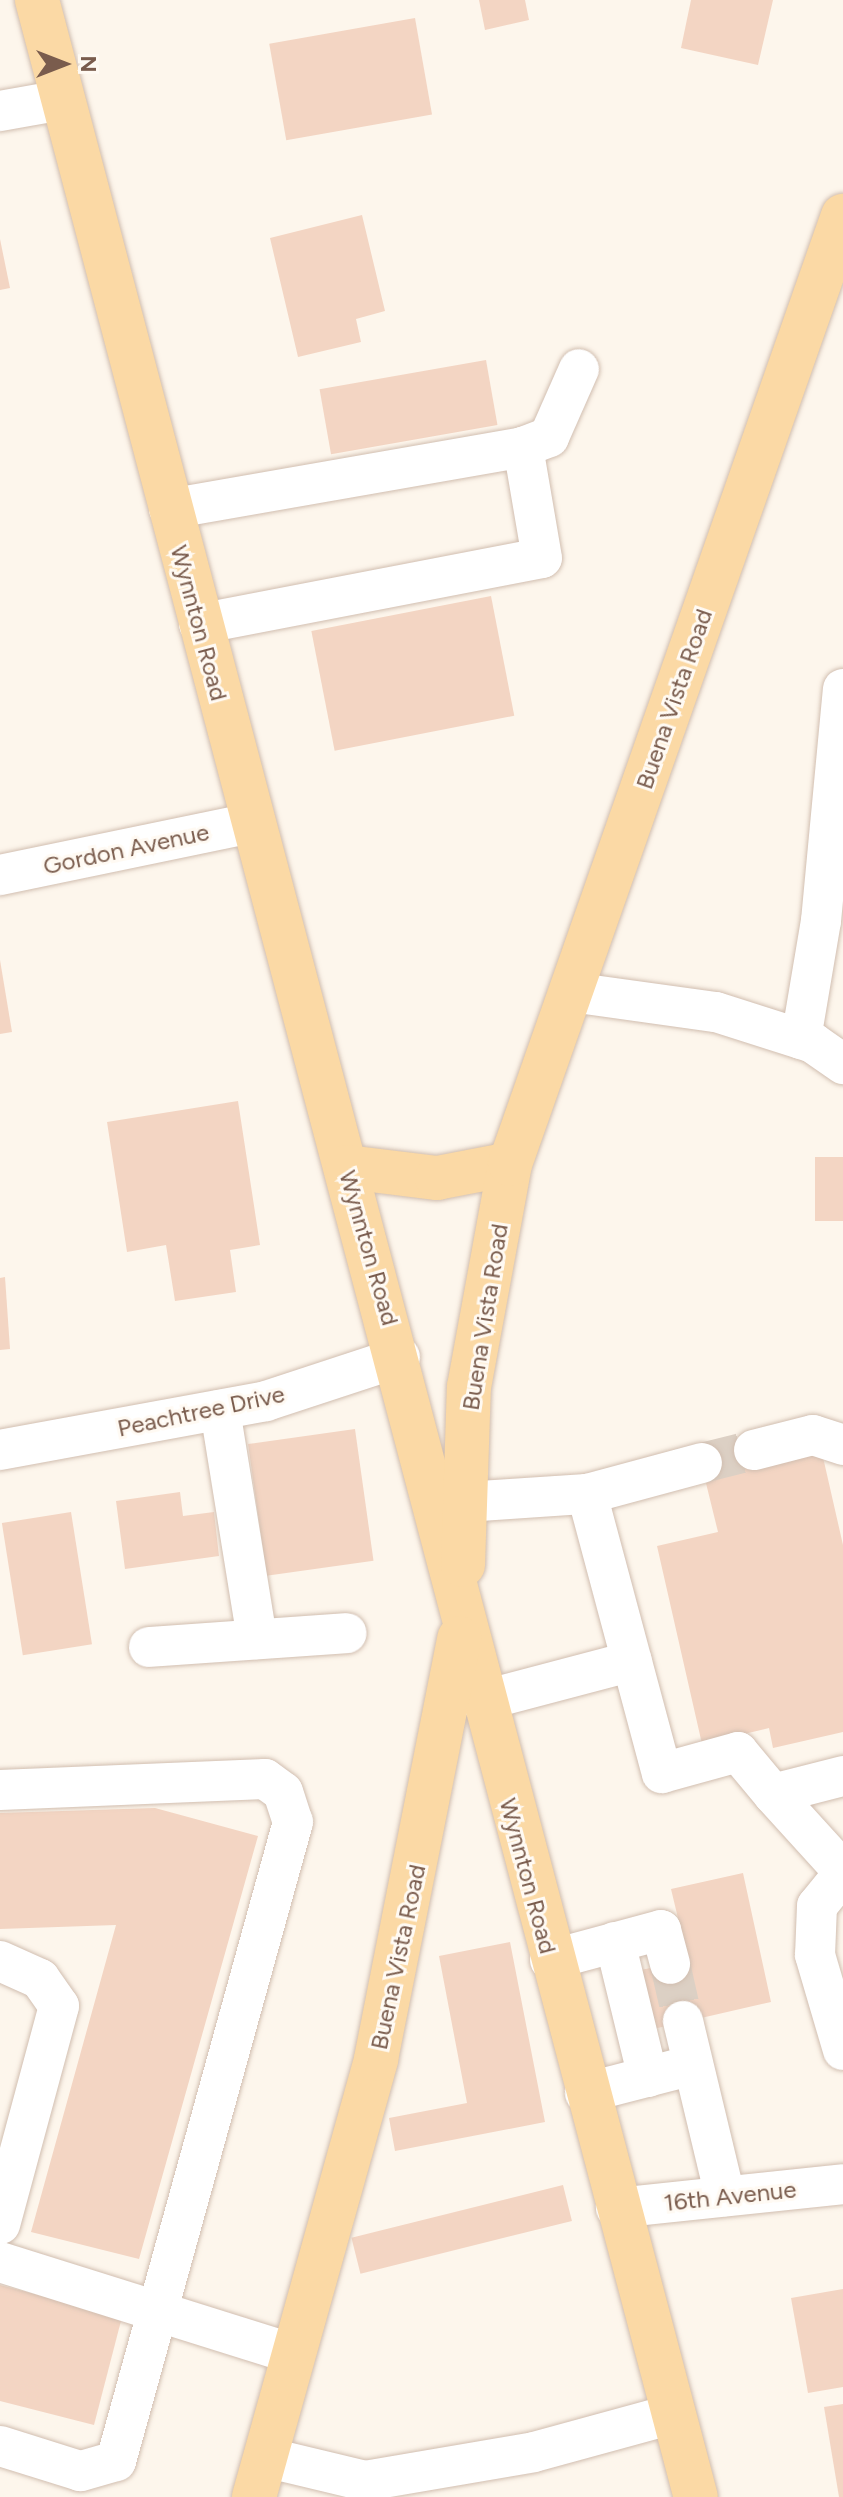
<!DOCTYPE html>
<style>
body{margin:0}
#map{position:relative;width:843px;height:2497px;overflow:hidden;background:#fdf6ec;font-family:Figtree,sans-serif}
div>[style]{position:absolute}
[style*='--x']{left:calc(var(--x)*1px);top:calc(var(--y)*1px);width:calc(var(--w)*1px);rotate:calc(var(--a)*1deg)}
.building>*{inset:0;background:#f3d5c3;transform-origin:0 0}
.minor-tunnel>*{height:40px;margin-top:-20px;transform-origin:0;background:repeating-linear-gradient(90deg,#dcd0c4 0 40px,transparent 0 60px)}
.roads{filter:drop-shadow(0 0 2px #d1beb0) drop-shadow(0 0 2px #d1beb0)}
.minor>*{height:40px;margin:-20px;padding:0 20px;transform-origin:20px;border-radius:20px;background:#fff}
.major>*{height:44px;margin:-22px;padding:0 22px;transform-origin:22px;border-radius:22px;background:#fbd9a5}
span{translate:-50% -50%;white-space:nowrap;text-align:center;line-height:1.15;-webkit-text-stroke:6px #fffaf3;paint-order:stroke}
.street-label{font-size:24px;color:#7a5c4d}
.north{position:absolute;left:24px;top:24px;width:80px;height:80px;-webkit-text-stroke:6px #fffaf3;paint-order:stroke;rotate:90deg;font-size:22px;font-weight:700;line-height:32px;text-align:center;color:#7a5c4d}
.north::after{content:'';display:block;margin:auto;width:28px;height:36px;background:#7a5c4d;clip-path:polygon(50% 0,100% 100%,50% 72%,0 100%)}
</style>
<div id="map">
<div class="building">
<div style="clip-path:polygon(479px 0,525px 0,529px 20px,485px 30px)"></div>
<div style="clip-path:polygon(691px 0,773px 0,758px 65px,681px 48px)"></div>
<div style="left:415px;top:18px;width:98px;height:148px;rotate:80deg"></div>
<div style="clip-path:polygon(362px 215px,385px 311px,356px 319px,361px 342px,298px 357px,270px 238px)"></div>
<div style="clip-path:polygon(0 239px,10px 288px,0 290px)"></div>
<div style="left:486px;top:360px;width:66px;height:169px;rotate:80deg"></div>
<div style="left:491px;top:596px;width:122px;height:183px;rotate:79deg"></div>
<div style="clip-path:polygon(0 960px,12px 1032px,0 1034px)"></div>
<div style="clip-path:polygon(238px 1101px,260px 1245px,230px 1250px,236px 1292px,175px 1301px,166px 1245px,127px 1252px,107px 1122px)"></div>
<div style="left:815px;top:1157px;width:28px;height:64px"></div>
<div style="clip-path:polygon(5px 1277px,10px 1349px,0 1350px,0 1278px)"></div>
<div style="left:355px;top:1429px;width:133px;height:108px;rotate:82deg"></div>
<div style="clip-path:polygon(820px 1444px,843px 1545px,843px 1732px,773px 1748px,769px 1728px,702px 1744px,657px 1546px,718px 1532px,703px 1471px)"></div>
<div style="clip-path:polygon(180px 1492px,183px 1516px,214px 1512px,219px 1556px,125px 1569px,116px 1501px)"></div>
<div style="left:71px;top:1512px;width:134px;height:70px;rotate:81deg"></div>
<div style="clip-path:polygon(155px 1808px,258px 1836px,139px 2259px,31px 2232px,116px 1925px,0 1929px,0 1813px)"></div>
<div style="clip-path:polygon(743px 1873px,771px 2002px,649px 2030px,636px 1971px,688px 1960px,671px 1889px)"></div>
<div style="clip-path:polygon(510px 1942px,545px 2122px,395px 2151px,389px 2118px,467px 2103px,439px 1956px)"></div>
<div style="left:563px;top:2185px;width:37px;height:218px;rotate:76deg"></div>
<div style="clip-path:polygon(0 2285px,122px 2317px,94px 2425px,0 2401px)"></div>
<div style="clip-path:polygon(843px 2289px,843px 2387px,808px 2393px,791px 2298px)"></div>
<div style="clip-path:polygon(843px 2404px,843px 2497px,839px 2497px,824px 2407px)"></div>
</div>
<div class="minor-tunnel">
<div style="--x:702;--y:1463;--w:54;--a:-14"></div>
<div style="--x:670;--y:1964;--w:58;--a:77.2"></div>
</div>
<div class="roads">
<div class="minor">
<div style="--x:0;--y:111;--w:63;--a:-10.1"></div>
<div style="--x:169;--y:509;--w:359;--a:-9.9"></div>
<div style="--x:199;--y:624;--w:349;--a:-10.9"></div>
<div style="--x:542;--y:558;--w:113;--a:-99.7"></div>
<div style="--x:523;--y:447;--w:28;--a:-21"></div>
<div style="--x:549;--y:437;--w:74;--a:-66.2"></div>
<div style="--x:0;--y:875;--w:257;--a:-11.7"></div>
<div style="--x:571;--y:992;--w:146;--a:7.9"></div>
<div style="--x:716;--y:1012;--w:102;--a:17.7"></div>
<div style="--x:813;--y:1043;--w:37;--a:35"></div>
<div style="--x:801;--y:1039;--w:120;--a:-80.4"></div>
<div style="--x:821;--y:921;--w:233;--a:-84.6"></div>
<div style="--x:220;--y:1410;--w:232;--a:80.8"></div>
<div style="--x:0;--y:1450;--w:270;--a:-10.4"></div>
<div style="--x:266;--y:1401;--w:141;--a:-18.2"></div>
<div style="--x:754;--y:1450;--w:61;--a:-14.3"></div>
<div style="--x:813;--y:1435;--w:32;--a:18"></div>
<div style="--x:587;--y:1494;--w:289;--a:75"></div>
<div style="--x:662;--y:1773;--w:79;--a:-15.4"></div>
<div style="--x:738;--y:1752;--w:55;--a:50.2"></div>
<div style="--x:465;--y:1502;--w:122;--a:-3.8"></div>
<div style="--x:587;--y:1494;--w:119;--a:-15.1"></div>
<div style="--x:149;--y:1647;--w:198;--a:-4"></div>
<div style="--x:481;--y:1701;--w:156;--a:-14.8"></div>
<div style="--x:843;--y:1776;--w:72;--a:165.6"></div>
<div style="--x:773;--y:1794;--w:104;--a:47.7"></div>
<div style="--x:0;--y:1790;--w:265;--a:-2.4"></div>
<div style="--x:265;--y:1779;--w:22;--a:36"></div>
<div style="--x:283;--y:1792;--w:32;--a:72"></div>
<div style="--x:293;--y:1822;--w:663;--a:105.48"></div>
<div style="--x:116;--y:2461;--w:37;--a:164"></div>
<div style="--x:80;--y:2471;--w:84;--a:-162.6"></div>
<div style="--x:843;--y:1874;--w:41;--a:129.1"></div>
<div style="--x:817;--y:1906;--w:49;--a:92.3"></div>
<div style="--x:815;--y:1955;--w:99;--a:73.6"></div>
<div style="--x:615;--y:1942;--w:139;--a:76.3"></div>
<div style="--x:550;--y:1960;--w:115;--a:-15.1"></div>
<div style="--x:661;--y:1930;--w:35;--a:75"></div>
<div style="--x:0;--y:1961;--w:44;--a:24.2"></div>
<div style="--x:40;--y:1979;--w:33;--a:55"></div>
<div style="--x:59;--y:2006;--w:226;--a:105.1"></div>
<div style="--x:683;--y:2021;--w:180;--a:76.5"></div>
<div style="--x:585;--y:2093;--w:92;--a:-14.5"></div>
<div style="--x:616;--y:2208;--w:228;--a:-6"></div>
<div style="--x:0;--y:2262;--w:308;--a:17.4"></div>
<div style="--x:265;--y:2457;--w:103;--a:13.5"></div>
<div style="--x:365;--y:2481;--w:171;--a:-9.7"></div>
<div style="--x:534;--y:2452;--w:144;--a:-15.3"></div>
</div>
<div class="major">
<div style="--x:37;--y:0;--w:2582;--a:75.22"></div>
<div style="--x:347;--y:1167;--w:91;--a:7"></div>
<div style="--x:437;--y:1178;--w:74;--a:-10.9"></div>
<div style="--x:463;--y:1565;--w:178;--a:-88.1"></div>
<div style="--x:469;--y:1387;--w:227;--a:-79.6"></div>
<div style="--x:510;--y:1164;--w:1005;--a:-70.65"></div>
<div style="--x:254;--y:2497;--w:455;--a:-74.4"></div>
<div style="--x:376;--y:2059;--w:429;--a:-78.8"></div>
</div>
</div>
<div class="street-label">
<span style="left:199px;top:623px;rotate:75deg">Wynnton Road</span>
<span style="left:674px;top:699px;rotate:-71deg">Buena Vista Road</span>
<span style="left:126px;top:849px;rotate:-12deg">Gordon Avenue</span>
<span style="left:369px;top:1248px;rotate:74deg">Wynnton Road</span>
<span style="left:485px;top:1317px;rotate:-81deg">Buena Vista Road</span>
<span style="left:201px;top:1411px;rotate:-12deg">Peachtree Drive</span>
<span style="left:528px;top:1876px;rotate:75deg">Wynnton Road</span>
<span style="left:398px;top:1957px;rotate:-78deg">Buena Vista Road</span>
<span style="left:730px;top:2196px;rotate:-6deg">16th Avenue</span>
</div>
<div class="north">N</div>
</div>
